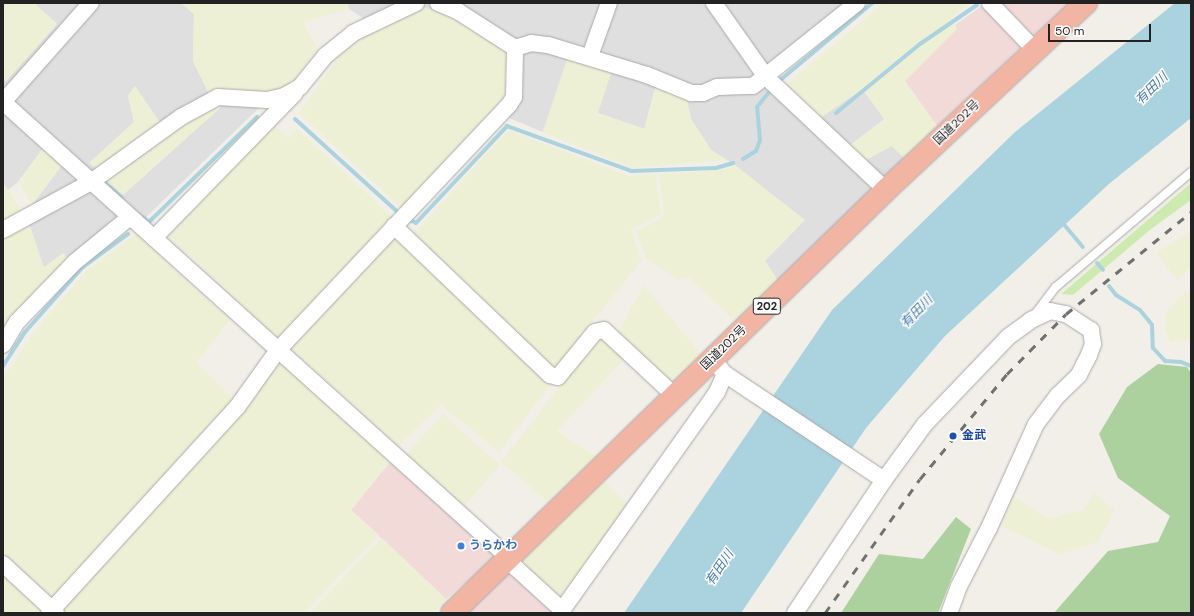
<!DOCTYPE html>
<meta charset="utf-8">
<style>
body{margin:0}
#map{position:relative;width:1194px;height:616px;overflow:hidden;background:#f2efe9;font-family:"DM Sans","Noto Sans JP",sans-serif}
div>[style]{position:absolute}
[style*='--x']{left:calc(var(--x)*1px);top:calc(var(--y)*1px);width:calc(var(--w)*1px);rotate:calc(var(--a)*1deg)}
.residential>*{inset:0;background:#e0dfdf}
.commercial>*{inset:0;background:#f2dad9}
.farmland>*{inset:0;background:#eef0d5;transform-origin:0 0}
.grass>*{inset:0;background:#cdebb0}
.forest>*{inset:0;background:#add19e}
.water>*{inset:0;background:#aad3df}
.stream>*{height:4px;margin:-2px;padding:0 2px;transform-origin:2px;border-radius:2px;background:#aad3df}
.roads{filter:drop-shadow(0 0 1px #a9a9a9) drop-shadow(0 0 1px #a9a9a9)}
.service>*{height:8px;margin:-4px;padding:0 4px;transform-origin:4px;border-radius:4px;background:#fff}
.minor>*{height:16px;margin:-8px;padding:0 8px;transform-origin:8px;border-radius:8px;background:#fff}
.trunk>*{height:22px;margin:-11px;padding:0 11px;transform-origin:11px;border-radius:11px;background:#f2b4a3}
.rail>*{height:3px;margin-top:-1.5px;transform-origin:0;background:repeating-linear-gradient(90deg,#707070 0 8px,transparent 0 16px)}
.dots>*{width:11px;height:11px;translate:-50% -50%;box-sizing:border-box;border:2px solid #fff;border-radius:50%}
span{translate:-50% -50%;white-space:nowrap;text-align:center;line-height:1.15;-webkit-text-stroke:3px #fff;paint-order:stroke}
.shield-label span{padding:1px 3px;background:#fff;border:1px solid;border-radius:3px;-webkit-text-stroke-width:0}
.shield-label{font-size:11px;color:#222;font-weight:700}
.street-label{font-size:12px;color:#222}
.transit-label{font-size:12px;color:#164399;font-weight:700}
.left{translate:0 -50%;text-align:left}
.shop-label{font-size:12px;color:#366cbe;font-weight:700}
.water-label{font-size:13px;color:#4a7aab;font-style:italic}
.frame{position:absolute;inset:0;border:4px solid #222;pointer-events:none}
.scale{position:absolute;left:1048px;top:24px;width:103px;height:18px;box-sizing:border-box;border:2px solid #222;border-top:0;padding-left:5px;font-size:12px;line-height:14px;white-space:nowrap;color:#222;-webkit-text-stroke:3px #fff;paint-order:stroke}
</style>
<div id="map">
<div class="residential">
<div style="clip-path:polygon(34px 3px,181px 3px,194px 14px,193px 61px,209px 94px,161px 124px,135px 87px,128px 96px,134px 122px,90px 163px,218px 110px,232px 95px,263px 104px,143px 220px,77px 266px,44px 268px,28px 220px,32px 205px,62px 165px,44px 147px,18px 182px,8px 190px,3px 183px,3px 79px,6px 81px,57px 24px)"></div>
<div style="clip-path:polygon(347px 3px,862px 3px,775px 79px,785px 85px,862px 89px,885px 119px,850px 146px,892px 146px,904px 158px,778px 281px,765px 261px,735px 165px,711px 150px,691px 119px,686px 96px,655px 88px,645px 129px,598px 113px,568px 57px,543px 132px,509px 118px,506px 52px,376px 26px,349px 9px)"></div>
</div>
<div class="commercial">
<div style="clip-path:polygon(986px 3px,1072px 3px,1030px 38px,937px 126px,905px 81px,956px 29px,955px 25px)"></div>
<div style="clip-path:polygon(390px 462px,497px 557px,446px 599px,351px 510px)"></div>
<div style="clip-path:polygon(511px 570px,552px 610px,550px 613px,467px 613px)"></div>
</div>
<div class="farmland">
<div style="clip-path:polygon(3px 3px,34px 3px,57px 24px,6px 81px,3px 79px)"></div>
<div style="clip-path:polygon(181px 3px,347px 3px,349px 9px,303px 22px,318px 49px,291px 87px,266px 94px,224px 89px,209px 94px,193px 61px,194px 14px)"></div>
<div style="clip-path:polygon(884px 3px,970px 3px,952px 18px,957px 29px,905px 81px,937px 126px,904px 157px,892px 146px,864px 161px,849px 146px,884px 119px,863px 89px,817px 120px,785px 85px)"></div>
<div style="clip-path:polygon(419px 6px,450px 15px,506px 52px,508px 99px,402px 209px,299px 113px,339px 56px,376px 26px)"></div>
<div style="clip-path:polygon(568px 57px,613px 67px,598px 113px,644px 129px,655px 88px,686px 96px,691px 119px,711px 150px,727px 160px,632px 168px,543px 132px)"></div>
<div style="clip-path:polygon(135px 86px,161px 124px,100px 171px,89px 163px,134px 122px,128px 96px)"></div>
<div style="clip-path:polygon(213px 104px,218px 110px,123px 195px,105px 179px)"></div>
<div style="clip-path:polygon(274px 125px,288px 138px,297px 129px,393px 218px,280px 340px,167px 235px)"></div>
<div style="clip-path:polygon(508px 130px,629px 176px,656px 174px,661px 214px,631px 230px,641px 261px,553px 371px,413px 234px)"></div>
<div style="clip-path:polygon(44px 147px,62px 165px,32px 205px,18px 182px)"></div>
<div style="clip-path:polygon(735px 165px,805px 220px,765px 261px,778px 281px,733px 320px,689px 277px,679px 280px,646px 258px,636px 232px,664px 216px,659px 174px,719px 170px)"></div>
<div style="clip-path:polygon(3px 183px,23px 213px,3px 220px)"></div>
<div style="clip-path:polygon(28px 220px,43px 268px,63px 253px,71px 261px,3px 334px,3px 231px)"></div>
<div style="clip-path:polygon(1191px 230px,1191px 267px,1178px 281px,1156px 253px)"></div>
<div style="clip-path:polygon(395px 231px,551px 384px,499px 452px,441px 405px,398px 446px,289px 347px)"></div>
<div style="clip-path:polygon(136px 234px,230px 320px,196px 363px,235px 400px,50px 602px,3px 558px,3px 379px,31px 336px,87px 270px)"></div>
<div style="clip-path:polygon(644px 285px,701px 354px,668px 382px,616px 336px)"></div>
<div style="clip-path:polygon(1186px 292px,1191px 293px,1191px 339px,1170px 342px,1165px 330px,1166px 312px)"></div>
<div style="clip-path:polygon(599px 335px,625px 358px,557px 431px,596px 456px,547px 501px,501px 462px)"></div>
<div style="clip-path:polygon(280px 361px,390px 462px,351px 510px,379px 535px,304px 613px,60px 613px,59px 612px,243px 409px)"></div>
<div style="left:443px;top:414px;width:77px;height:56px;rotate:42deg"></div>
<div style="clip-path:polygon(603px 480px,628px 504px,560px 600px,521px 562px)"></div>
<div style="clip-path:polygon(1093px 492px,1115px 510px,1098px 542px,1060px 554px,1002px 526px,1014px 497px,1048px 519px,1083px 510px)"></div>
<div style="clip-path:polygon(382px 538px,446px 599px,432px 613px,310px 613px)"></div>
<div style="clip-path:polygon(3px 570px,44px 608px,40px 613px,3px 613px)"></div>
</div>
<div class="grass">
<div style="clip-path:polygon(1191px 183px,1191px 200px,1151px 229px,1073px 295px,1061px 294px)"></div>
</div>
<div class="forest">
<div style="clip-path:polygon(1158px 364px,1187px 367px,1191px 373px,1191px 613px,1054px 613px,1108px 551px,1158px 542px,1170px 516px,1118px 478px,1099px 434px,1127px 387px)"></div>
<div style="clip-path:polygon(956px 517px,971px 529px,938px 613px,841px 613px,879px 554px,923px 559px)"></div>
</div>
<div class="water">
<div style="clip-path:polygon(1175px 3px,1191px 3px,1191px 118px,1110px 183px,945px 336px,866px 428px,741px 613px,624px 613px,832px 310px,1015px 132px)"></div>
</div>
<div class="stream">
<div style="--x:778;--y:82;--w:123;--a:-40"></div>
<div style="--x:836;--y:113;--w:109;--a:-39.4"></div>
<div style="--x:920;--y:44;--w:69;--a:-34.4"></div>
<div style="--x:295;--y:119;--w:143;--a:42.2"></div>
<div style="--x:743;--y:159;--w:15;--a:-32"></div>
<div style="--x:756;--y:151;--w:12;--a:-70"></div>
<div style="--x:760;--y:140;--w:33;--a:-95"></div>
<div style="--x:757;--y:107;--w:26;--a:-51"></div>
<div style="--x:105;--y:183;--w:23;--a:41"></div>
<div style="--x:143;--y:217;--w:8;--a:40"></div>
<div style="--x:149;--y:222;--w:3;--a:-45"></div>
<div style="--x:151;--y:220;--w:148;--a:-44.2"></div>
<div style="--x:407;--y:218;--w:10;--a:29"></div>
<div style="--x:416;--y:223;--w:133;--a:-46.8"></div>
<div style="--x:507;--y:126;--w:132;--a:19.9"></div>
<div style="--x:631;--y:171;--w:85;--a:-2"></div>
<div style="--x:716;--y:168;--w:18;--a:-16"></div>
<div style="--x:1061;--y:221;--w:34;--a:50"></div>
<div style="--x:1097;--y:263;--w:9;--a:49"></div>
<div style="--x:1109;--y:286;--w:11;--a:52"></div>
<div style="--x:1116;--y:295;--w:28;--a:32"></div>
<div style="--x:1140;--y:310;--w:19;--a:51"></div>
<div style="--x:1152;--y:325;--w:23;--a:88"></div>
<div style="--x:1153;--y:348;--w:18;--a:47"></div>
<div style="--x:1165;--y:361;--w:16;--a:4"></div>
<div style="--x:1181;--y:362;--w:11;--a:22"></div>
<div style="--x:3;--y:366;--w:40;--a:-57.1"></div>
<div style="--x:25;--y:332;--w:87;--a:-48.3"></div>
<div style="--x:83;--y:267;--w:56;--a:-36.3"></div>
</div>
<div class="roads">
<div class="service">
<div style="--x:1033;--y:317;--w:38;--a:-53"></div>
<div style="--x:1056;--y:287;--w:177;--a:-40.4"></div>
</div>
<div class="minor">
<div style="--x:438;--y:3;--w:23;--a:23"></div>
<div style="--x:459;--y:12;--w:67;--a:32.7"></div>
<div style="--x:515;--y:48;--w:17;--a:-17"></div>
<div style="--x:531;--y:43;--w:17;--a:7"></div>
<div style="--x:548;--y:45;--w:103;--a:16.9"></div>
<div style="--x:647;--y:75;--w:48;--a:22.2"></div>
<div style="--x:691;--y:93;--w:12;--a:0"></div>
<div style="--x:703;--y:93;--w:15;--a:-23"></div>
<div style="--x:717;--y:87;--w:36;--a:-2"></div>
<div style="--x:753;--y:86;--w:133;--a:-38.6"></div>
<div style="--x:714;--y:3;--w:90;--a:54.9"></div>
<div style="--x:766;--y:77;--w:165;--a:43.3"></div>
<div style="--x:990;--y:3;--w:64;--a:46.3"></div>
<div style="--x:590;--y:56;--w:56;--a:-70.3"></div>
<div style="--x:3;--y:102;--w:681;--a:42.02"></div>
<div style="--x:509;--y:558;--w:12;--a:55"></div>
<div style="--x:516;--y:568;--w:62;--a:42.4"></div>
<div style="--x:3;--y:102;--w:132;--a:-48.4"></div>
<div style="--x:394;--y:226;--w:216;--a:43.7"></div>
<div style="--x:550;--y:375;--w:8;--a:14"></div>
<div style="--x:558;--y:377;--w:58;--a:-50.6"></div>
<div style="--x:595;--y:332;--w:9;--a:-13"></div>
<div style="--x:604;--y:330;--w:97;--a:42.9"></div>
<div style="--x:3;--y:230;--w:100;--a:-28.6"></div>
<div style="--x:91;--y:182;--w:111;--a:-35.8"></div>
<div style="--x:181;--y:117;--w:42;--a:-28.4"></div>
<div style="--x:218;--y:97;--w:49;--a:3.5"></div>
<div style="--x:267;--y:100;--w:17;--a:-13"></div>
<div style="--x:284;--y:96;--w:18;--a:-29"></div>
<div style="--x:300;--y:87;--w:40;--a:-51"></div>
<div style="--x:325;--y:56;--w:36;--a:-39"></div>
<div style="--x:353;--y:33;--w:70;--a:-25.5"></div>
<div style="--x:154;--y:238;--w:202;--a:-45.8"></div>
<div style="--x:3;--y:345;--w:27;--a:-59"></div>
<div style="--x:17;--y:322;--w:83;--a:-46"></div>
<div style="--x:75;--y:262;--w:71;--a:-39.3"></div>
<div style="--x:719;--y:367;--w:9;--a:49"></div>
<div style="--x:725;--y:374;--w:191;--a:33.7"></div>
<div style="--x:3;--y:564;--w:72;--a:42.8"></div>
<div style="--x:49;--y:613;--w:280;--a:-47.6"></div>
<div style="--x:238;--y:406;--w:69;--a:-54.5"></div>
<div style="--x:278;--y:350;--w:337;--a:-46.7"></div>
<div style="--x:509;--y:105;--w:9;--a:-58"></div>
<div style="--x:514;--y:97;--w:49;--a:-88.8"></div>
<div style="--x:560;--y:613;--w:271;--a:-54.6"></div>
<div style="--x:717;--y:392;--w:20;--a:-66"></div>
<div style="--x:795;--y:613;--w:160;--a:-56.2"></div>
<div style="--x:884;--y:480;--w:69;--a:-53.8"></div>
<div style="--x:925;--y:424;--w:120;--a:-46.3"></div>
<div style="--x:1008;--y:337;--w:29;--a:-36"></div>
<div style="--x:1031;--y:320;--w:21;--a:-25"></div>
<div style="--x:1050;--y:311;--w:16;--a:11"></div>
<div style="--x:1066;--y:314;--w:30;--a:33"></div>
<div style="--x:1091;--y:330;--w:14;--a:82"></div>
<div style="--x:1093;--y:344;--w:12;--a:110"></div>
<div style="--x:1089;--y:355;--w:22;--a:117"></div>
<div style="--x:1079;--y:375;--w:29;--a:136"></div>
<div style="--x:1058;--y:395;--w:36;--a:127"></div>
<div style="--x:1036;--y:424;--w:114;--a:114.3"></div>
<div style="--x:989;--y:528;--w:65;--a:117.3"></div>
<div style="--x:959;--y:586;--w:29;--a:110"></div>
</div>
<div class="trunk">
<div style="--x:452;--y:613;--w:606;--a:-44.26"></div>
<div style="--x:886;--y:190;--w:274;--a:-43.1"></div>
</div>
</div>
<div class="rail">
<div style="--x:825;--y:613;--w:164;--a:-54.7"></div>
<div style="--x:920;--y:479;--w:136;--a:-50.4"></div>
<div style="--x:1007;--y:374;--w:84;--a:-45.5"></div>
<div style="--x:1066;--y:314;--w:161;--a:-39.2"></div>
</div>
<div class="dots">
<div style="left:953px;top:436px;background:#1a4fb4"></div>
<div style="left:461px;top:546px;background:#3f7fe0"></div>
</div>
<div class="shield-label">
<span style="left:767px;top:306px">202</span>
</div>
<div class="street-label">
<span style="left:957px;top:123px;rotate:-44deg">国道202号</span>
<span style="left:724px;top:348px;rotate:-44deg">国道202号</span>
</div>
<div class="transit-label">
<span class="left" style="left:962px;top:436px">金武</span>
</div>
<div class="shop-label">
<span class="left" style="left:469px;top:546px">うらかわ</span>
</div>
<div class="water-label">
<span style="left:1152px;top:89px;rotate:-44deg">有田川</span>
<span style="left:917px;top:312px;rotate:-46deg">有田川</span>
<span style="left:720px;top:568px;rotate:-56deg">有田川</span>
</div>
<div class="frame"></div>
<div class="scale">50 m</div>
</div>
